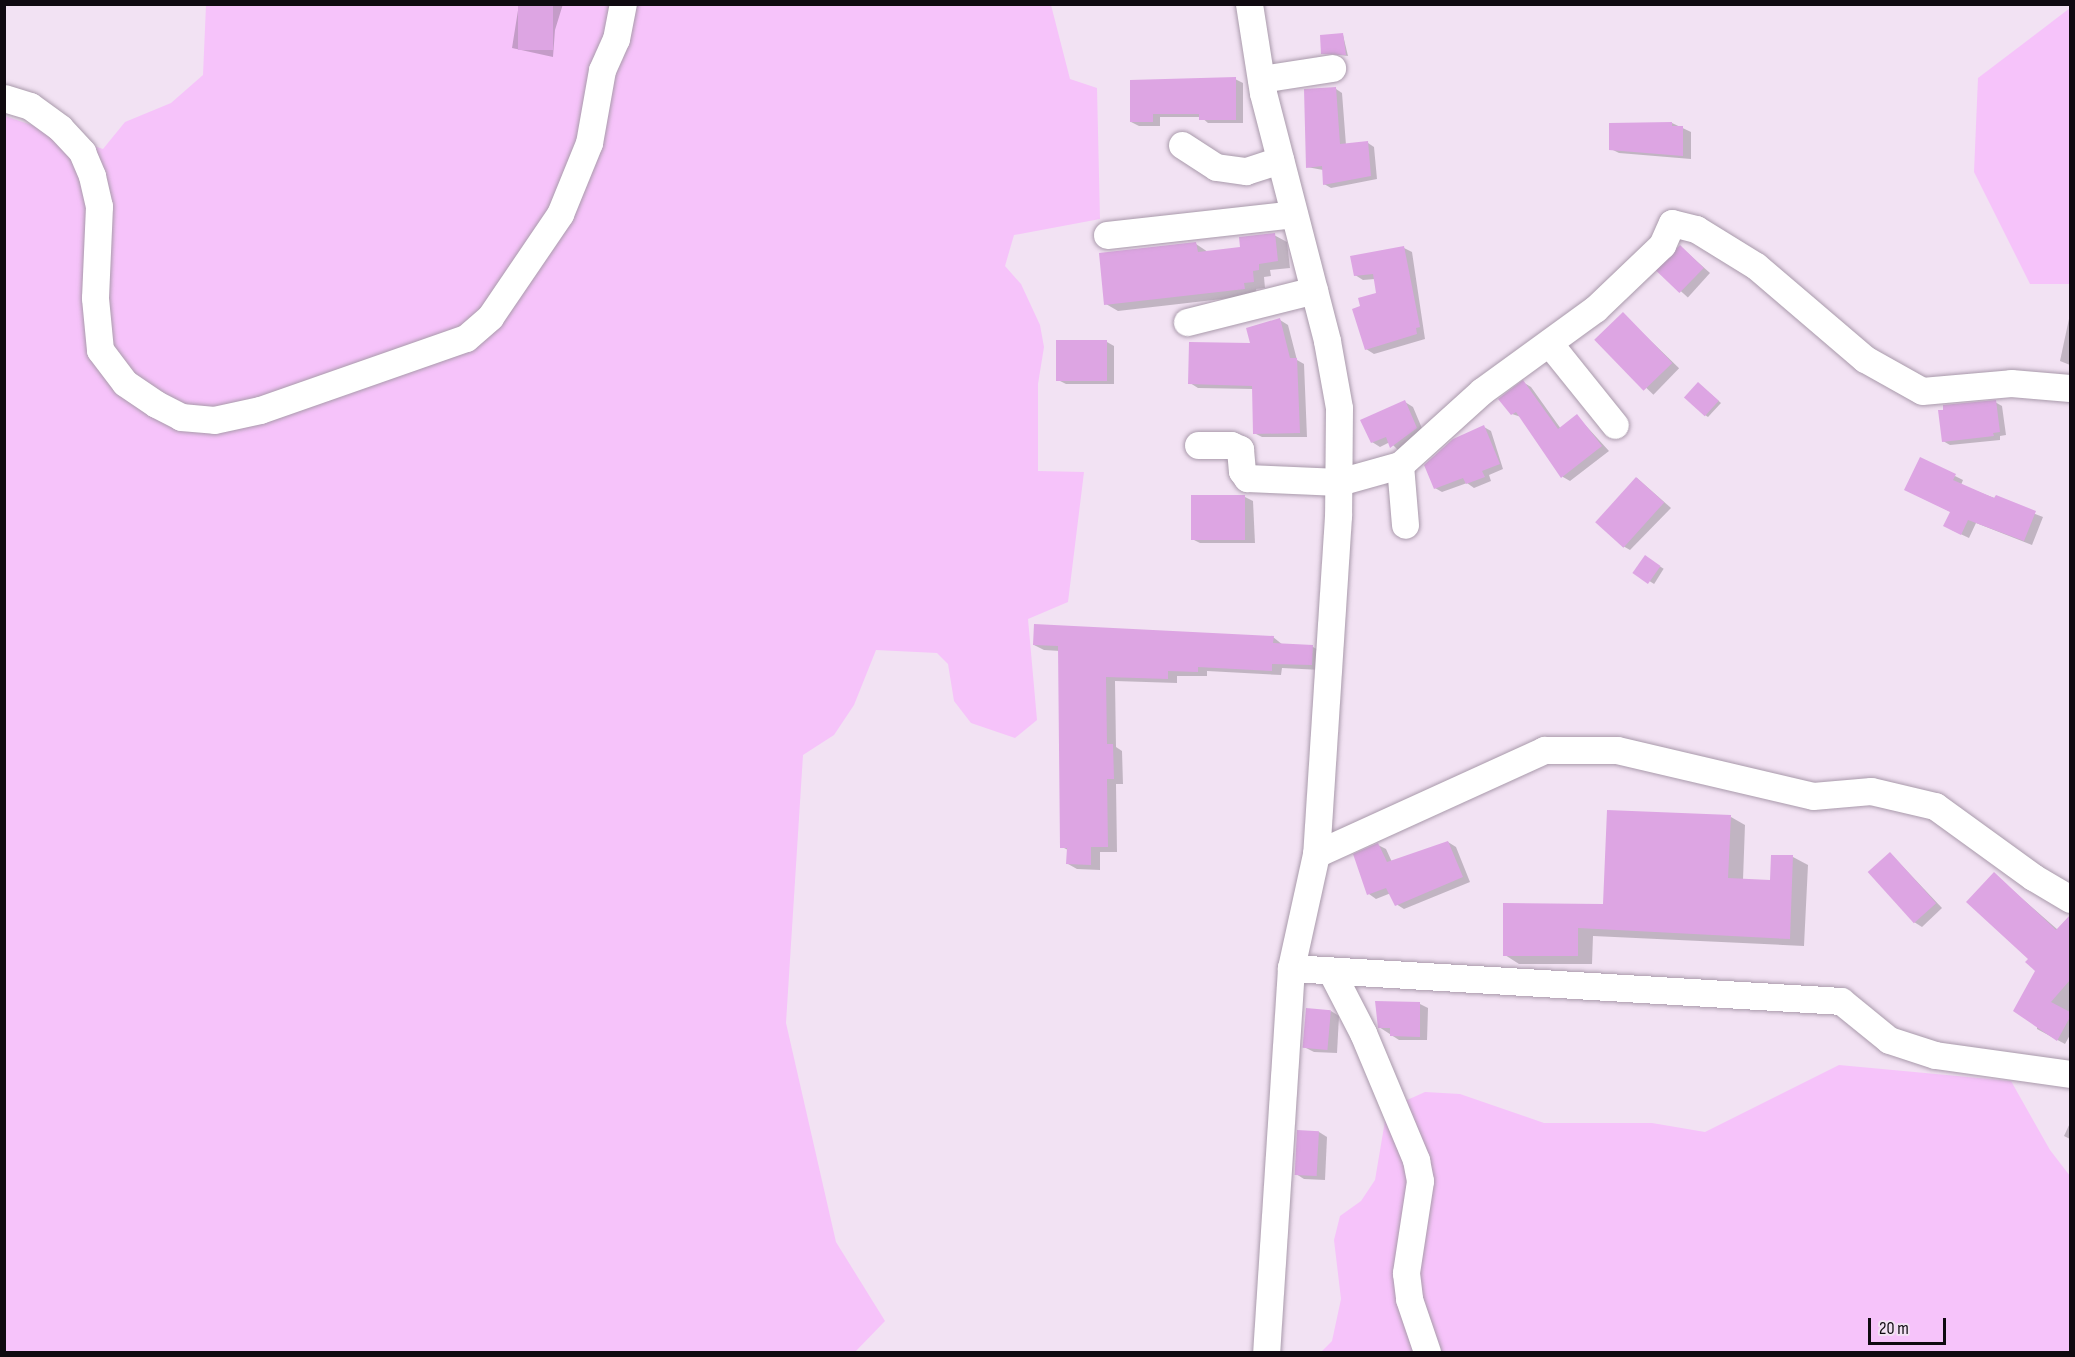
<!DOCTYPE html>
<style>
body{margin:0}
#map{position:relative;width:2075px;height:1357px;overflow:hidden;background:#f2e2f3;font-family:"Sofia Sans Condensed",sans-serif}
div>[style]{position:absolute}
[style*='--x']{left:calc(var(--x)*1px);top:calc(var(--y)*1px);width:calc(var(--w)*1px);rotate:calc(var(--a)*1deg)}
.green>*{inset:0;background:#f6c3fa}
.shadow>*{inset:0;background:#0003;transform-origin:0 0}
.building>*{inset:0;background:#dda5e3;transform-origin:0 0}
.roads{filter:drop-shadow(0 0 2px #a99aab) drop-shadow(0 0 2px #a99aab)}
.minor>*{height:27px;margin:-13.5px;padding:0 13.5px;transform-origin:13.5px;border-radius:13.5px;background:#fff}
span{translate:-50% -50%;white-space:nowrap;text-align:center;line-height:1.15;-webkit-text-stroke:4.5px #f2e2f3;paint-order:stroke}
.frame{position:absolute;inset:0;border:6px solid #0f0a10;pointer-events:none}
.scale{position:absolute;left:1868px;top:1318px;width:78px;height:27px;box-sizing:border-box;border:3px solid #0f0a10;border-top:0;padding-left:8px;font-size:18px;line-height:21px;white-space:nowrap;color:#0f0a10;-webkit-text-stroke:4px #f2e2f3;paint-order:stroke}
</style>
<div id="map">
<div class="green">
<div style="clip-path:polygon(206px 5px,1051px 5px,1070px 79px,1097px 88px,1100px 219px,1014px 235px,1005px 266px,1021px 284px,1040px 325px,1044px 347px,1038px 384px,1038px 471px,1084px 472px,1068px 602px,1028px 619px,1037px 720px,1015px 738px,971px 723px,954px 701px,948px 664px,937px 653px,876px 650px,854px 705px,834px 735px,803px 755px,786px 1023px,836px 1242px,885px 1321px,855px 1352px,5px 1352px,5px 116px,103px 149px,125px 122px,171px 103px,203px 75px)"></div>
<div style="clip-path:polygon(2070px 8px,2070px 284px,2030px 284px,1974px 172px,1978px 78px)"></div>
<div style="clip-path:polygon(1839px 1065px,2011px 1081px,2050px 1150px,2070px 1176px,2070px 1352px,1321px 1352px,1332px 1341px,1341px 1299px,1334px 1240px,1340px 1216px,1361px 1201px,1375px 1180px,1387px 1109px,1425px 1092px,1460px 1094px,1544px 1123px,1652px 1123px,1705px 1132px)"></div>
</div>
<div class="shadow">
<div style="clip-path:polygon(519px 4px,563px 4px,555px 30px,553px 57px,512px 48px)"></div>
<div style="clip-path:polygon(1343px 35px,1348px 56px,1323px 53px)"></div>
<div style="clip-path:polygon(1235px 79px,1243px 83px,1243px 123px,1208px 123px,1201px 117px,1160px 117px,1160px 126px,1139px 126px,1131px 122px)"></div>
<div style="clip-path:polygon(1336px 89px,1342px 93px,1346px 145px,1368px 143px,1374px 147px,1377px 179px,1331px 188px,1324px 184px,1323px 170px,1307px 167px)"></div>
<div style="clip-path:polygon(1672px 123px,1691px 132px,1691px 159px,1619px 153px,1611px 149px)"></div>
<div style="clip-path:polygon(1274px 235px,1287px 242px,1290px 268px,1270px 270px,1271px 276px,1264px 277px,1265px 288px,1256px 289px,1257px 295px,1118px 311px,1106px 304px,1196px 244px,1208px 252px,1242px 248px)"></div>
<div style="left:1681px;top:247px;width:39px;height:33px;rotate:42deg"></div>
<div style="clip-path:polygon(1404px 248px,1412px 252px,1425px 339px,1374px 354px,1366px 349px,1362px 307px,1378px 294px,1375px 279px,1363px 280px,1355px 275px)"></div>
<div style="left:1623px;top:314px;width:78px;height:37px;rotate:44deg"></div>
<div style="clip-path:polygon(2070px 314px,2070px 365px,2060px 361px)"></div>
<div style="clip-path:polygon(1280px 320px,1288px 325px,1297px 360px,1304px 364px,1307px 437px,1262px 437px,1254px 433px,1253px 389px,1198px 388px,1190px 383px,1252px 344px)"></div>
<div style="clip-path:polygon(1107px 342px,1114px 346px,1114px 384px,1066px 384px,1058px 380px)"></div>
<div style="clip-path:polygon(1523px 382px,1531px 387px,1561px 429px,1577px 416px,1609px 451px,1570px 481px,1563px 477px,1521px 417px,1512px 414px,1500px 399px)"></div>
<div style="clip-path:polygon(1698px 383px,1721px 403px,1708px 417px,1705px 415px)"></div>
<div style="clip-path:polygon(1405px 402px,1413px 407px,1424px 433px,1399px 451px,1390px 442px,1380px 447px,1372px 442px)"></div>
<div style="clip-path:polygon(1995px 402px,2002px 406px,2006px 435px,2000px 436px,2000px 440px,1950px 445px,1943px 441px)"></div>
<div style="clip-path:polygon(1484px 427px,1491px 431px,1503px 469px,1489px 475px,1491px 481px,1474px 488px,1467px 483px,1442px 492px,1435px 488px)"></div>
<div style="clip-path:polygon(1955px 476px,1963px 480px,1961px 485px,2043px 517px,2032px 545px,1976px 523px,1969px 538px,1952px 530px,1951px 512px,1914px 494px)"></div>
<div style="clip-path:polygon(1637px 478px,1671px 508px,1630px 550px,1623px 546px)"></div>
<div style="clip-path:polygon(1245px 497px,1253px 501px,1255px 543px,1200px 543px,1192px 539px)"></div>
<div style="left:1645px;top:557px;width:22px;height:18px;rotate:32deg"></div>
<div style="clip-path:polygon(1273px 637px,1283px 645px,1313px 647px,1322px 652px,1321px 670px,1282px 668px,1281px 675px,1207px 671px,1207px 676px,1177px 676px,1177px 683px,1115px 681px,1116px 747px,1122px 751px,1123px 784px,1116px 784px,1117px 852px,1100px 852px,1100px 870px,1077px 869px,1068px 864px,1068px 850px,1062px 847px,1060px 651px,1044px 650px,1034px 645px)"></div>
<div style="clip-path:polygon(1731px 817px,1745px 825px,1743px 880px,1772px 882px,1773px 856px,1793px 857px,1808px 865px,1804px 946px,1593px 936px,1592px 964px,1519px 964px,1505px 955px,1604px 906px)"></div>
<div style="clip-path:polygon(1448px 842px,1456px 847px,1470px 882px,1404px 909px,1396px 904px,1391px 893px,1376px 899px,1369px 894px,1378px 845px,1386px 849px,1392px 862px)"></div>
<div style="clip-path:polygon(1890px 853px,1942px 908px,1922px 927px,1914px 922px)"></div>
<div style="clip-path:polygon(1994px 874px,2058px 930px,2062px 926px,2070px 930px,2070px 1035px,2065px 1044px,2037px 1029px,2037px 971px)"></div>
<div style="clip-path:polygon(1420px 1004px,1428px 1008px,1427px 1040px,1399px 1040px,1379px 1027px)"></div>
<div style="clip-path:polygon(1331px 1011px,1339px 1016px,1337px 1053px,1314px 1052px,1306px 1048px)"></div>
<div style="clip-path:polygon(2070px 1123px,2070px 1139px,2064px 1136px)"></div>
<div style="clip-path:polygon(1298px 1132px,1319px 1132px,1327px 1137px,1325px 1180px,1304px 1179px,1296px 1174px)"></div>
</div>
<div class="building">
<div style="left:518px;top:4px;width:35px;height:46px"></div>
<div style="clip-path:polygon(1343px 33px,1346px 55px,1321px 54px,1320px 35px)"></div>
<div style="clip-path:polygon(1236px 77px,1236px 120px,1199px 120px,1199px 114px,1153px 114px,1153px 122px,1130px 122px,1130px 80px)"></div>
<div style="clip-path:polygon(1336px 87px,1340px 144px,1368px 141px,1371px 176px,1323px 185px,1322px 166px,1306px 168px,1304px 89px)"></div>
<div style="clip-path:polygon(1672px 122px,1672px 126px,1683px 126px,1683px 156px,1609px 150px,1609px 123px)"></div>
<div style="clip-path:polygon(1275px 233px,1278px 261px,1259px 264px,1259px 270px,1253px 271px,1254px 282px,1244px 283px,1245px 289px,1104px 305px,1099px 253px,1196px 242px,1198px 252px,1240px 247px,1239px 237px)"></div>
<div style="left:1680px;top:245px;width:33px;height:35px;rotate:44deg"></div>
<div style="clip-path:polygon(1404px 246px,1420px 327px,1416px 328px,1417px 334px,1365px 350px,1352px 309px,1360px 306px,1358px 298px,1376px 293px,1373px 274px,1354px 276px,1350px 256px)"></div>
<div style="left:1623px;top:312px;width:71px;height:40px;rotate:46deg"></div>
<div style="clip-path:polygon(1280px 318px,1290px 358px,1297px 358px,1300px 433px,1253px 434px,1252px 386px,1188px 384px,1189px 342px,1250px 343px,1246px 328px)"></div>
<div style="left:1056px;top:340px;width:51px;height:41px"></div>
<div style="clip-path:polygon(1523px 380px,1558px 429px,1577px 414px,1602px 446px,1561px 478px,1516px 412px,1511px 415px,1498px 399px)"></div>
<div style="left:1698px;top:382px;width:28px;height:21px;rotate:42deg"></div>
<div style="clip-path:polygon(1405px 400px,1417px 428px,1390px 448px,1386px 437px,1371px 443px,1360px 420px)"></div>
<div style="clip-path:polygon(1996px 400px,2000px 432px,1993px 433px,1994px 436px,1942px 442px,1938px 410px,1943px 410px,1943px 405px)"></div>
<div style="clip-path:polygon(1484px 425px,1500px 464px,1482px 471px,1485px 477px,1466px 484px,1463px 478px,1434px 489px,1424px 465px,1453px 439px)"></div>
<div style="clip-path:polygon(1920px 457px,1956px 474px,1953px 480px,1994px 498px,1996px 495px,2036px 511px,2024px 541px,1968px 520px,1961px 535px,1943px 526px,1950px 512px,1904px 490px)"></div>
<div style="left:1636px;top:477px;width:38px;height:61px;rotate:42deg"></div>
<div style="left:1191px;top:495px;width:54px;height:45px"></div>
<div style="left:1645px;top:555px;width:19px;height:22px;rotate:35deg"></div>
<div style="clip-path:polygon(1034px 624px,1274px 636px,1273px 643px,1313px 645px,1312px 665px,1272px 664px,1272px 671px,1198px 667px,1198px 672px,1168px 671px,1168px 679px,1106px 677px,1107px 744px,1113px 744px,1114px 779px,1107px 779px,1108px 847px,1091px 847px,1091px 865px,1066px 864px,1067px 848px,1060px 848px,1058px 646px,1033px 645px)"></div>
<div style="clip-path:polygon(1607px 810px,1731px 815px,1728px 878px,1770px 880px,1771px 855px,1793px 855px,1790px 939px,1578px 928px,1578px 956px,1503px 956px,1503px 903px,1603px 904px)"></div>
<div style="clip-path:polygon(1448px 841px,1463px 877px,1395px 906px,1386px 888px,1367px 895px,1353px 854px,1378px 843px,1387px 862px)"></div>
<div style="left:1890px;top:852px;width:69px;height:30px;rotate:48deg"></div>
<div style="clip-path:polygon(1994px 872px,2056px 930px,2070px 915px,2070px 980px,2051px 1002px,2070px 1012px,2070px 1017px,2057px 1041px,2013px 1011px,2035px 971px,2025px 962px,2028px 959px,1966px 902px)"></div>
<div style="clip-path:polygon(1375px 1001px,1420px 1002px,1420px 1037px,1390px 1036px,1390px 1028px,1378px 1028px)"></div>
<div style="left:1306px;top:1008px;width:25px;height:40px;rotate:5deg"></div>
<div style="left:1297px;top:1130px;width:22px;height:45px;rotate:3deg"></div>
</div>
<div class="roads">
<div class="minor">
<div style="--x:1249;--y:4;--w:90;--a:81.1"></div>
<div style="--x:1263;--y:93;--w:256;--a:75.5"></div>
<div style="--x:1327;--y:341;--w:68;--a:79.8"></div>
<div style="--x:1339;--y:408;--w:108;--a:90.5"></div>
<div style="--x:1338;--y:516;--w:339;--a:93.7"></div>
<div style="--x:1316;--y:854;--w:117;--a:102.4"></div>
<div style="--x:1291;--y:968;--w:385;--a:93.7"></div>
<div style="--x:1261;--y:79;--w:72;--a:-8.8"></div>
<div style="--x:4;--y:98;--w:27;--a:17"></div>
<div style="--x:30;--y:106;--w:37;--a:36"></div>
<div style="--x:60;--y:128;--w:33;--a:47"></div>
<div style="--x:82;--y:152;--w:26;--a:67"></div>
<div style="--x:92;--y:176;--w:31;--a:77"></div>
<div style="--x:99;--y:206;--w:92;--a:92.5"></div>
<div style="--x:95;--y:298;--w:52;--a:84.5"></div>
<div style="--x:100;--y:350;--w:41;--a:52.9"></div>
<div style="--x:125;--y:383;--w:37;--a:34"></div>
<div style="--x:156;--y:404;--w:28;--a:27"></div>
<div style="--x:181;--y:417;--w:33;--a:5"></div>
<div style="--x:214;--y:420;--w:47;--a:-12.3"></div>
<div style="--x:260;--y:410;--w:218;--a:-19.3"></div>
<div style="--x:466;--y:338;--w:32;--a:-41"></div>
<div style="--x:490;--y:317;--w:125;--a:-55.8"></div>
<div style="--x:560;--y:214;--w:77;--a:-67.8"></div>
<div style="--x:589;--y:143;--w:74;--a:-79.9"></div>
<div style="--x:602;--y:70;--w:34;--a:-66"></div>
<div style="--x:616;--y:39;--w:36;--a:-79"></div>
<div style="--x:1182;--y:145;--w:40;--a:32.9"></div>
<div style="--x:1216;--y:167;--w:30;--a:8"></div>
<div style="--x:1246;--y:171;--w:36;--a:-18"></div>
<div style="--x:1107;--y:235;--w:188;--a:-6.4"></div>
<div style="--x:1187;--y:322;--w:131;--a:-14.1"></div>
<div style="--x:1549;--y:343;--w:105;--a:51.2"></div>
<div style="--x:1198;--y:445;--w:33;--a:0"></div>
<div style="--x:1231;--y:445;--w:10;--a:24"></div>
<div style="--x:1240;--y:449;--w:22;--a:85"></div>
<div style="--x:1242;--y:471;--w:9;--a:54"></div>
<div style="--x:1247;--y:478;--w:92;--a:2.5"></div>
<div style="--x:1339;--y:482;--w:63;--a:-15.6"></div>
<div style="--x:1400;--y:465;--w:110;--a:-42.1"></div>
<div style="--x:1482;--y:391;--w:140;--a:-36"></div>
<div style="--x:1595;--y:309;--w:93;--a:-43.7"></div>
<div style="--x:1662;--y:245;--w:24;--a:-66"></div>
<div style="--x:1672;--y:223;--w:25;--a:14"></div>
<div style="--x:1696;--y:229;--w:70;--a:31.7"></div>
<div style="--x:1756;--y:266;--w:143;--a:40.5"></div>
<div style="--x:1865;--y:359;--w:65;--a:29.3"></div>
<div style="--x:1922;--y:391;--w:89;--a:-5.1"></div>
<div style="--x:2011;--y:383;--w:59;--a:4.8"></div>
<div style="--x:1400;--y:465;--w:60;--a:85.2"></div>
<div style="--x:1316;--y:854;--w:251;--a:-24.5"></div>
<div style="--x:1544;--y:750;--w:73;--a:0"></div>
<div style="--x:1617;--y:750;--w:201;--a:13.2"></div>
<div style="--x:1813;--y:796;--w:58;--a:-4.9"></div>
<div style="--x:1871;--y:791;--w:66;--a:13.2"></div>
<div style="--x:1935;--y:806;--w:121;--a:35.9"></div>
<div style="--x:2033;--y:877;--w:43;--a:30.7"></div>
<div style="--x:1291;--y:968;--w:551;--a:3.43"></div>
<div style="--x:1841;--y:1001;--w:62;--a:39.1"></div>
<div style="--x:1889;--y:1040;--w:48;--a:18.1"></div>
<div style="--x:1935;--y:1055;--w:136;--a:8"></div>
<div style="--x:1331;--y:971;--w:70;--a:62.7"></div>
<div style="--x:1363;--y:1033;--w:138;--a:67.3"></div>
<div style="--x:1416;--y:1160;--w:21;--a:79"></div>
<div style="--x:1420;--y:1181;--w:93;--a:98.7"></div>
<div style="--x:1406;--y:1273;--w:26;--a:83"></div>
<div style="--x:1409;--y:1299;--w:56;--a:71.2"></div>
</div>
</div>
<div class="frame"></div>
<div class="scale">20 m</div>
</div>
